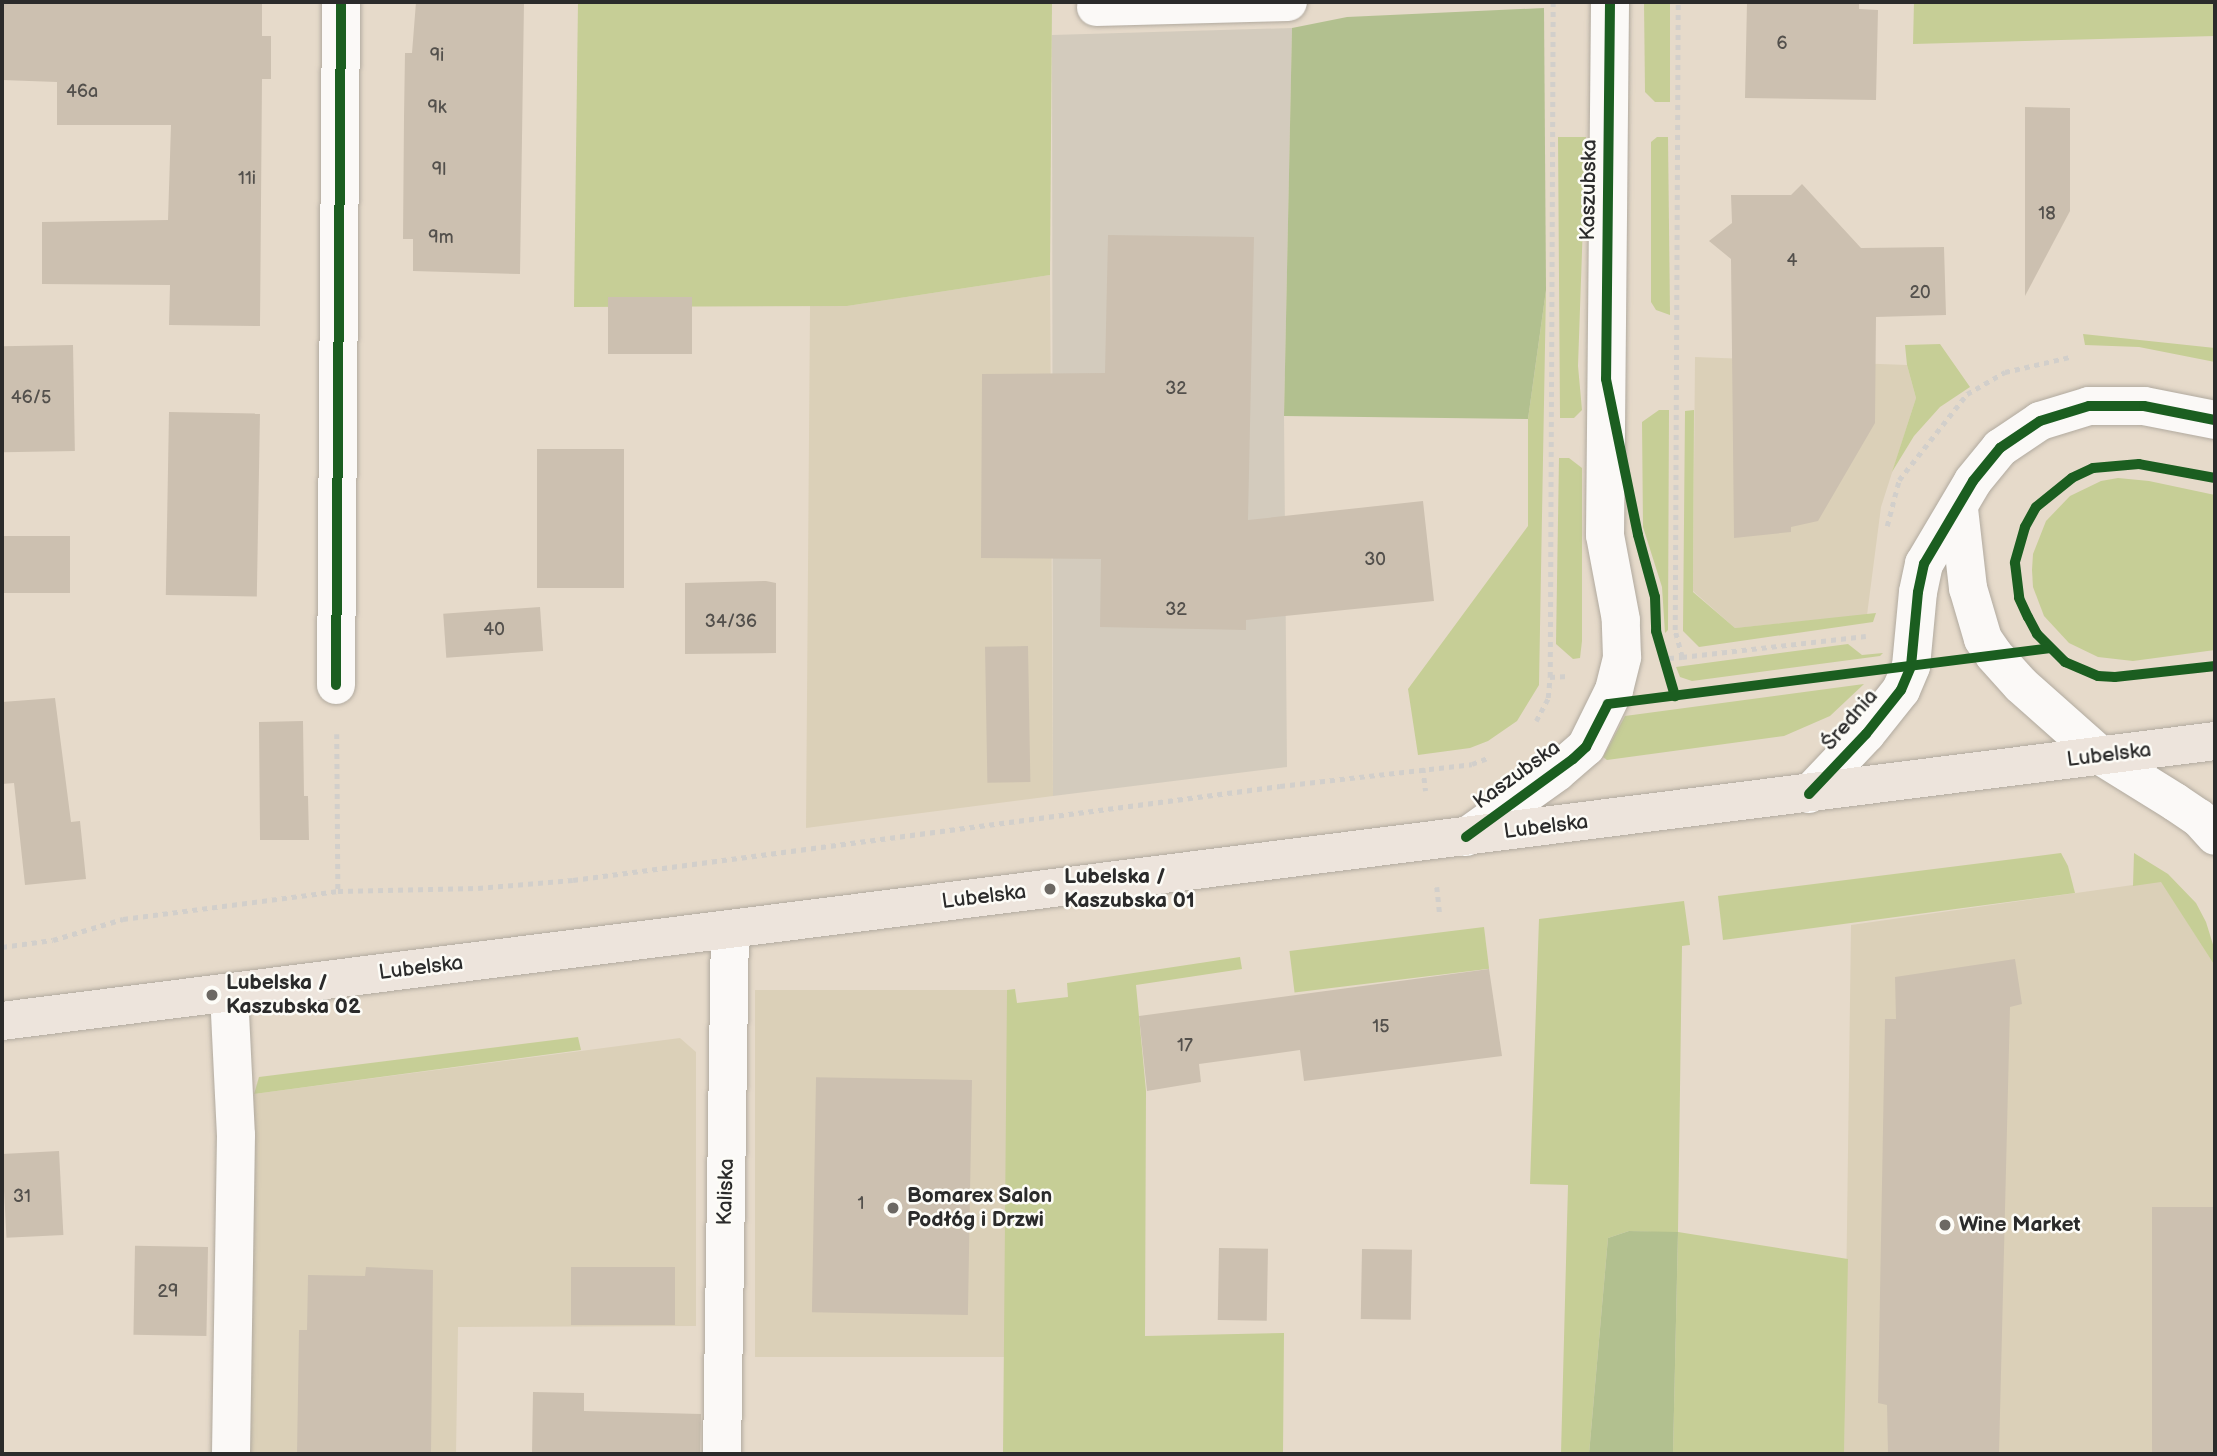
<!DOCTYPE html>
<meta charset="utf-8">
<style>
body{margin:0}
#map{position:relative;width:2217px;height:1456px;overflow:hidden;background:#e6daca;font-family:"Balsamiq Sans",sans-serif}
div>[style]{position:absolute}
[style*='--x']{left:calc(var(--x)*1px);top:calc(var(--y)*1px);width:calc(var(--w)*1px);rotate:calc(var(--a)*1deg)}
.built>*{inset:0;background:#dbd0b8;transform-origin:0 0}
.industrial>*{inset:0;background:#d3cbbd}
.green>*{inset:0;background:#c6ce96;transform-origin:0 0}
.forest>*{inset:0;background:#b2c08f}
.building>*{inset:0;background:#ccc0b0;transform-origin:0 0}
.path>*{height:4.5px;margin-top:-2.25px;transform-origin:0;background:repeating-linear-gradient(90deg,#d2cfcb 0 5px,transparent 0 10px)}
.roads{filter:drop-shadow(0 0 2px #b1aa9f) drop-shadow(0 0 2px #b1aa9f)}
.minor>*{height:38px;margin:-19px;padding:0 19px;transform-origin:19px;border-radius:19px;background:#fbf9f7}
.major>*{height:38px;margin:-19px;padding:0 19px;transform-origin:19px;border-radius:19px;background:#ede4dc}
.cycleway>*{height:10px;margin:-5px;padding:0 5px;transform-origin:5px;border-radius:5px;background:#1b5e20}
.dots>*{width:19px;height:19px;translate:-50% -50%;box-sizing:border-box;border:4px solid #fdfcf7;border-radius:50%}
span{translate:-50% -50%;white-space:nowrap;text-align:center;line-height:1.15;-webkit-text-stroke:5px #fdfcf7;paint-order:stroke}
.number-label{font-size:18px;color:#53504c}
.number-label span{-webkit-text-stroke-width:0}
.street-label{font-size:21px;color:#2b2b2b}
.poi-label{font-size:21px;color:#2b2b2b;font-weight:700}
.left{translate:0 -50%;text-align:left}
.frame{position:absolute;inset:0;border:4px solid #2b2b2b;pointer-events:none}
</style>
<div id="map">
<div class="built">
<div style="clip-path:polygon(1050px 275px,1053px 796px,806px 828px,810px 306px,847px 306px)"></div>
<div style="clip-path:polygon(1695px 357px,1907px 365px,1916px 398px,1881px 507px,1867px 615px,1735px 628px,1693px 591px)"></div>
<div style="clip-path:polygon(2161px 881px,2215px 966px,2215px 1454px,1844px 1454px,1851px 925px)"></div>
<div style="left:1007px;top:990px;width:367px;height:252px;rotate:90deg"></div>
<div style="clip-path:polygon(680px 1038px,696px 1052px,696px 1326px,458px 1327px,456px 1454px,248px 1454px,254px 1094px)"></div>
</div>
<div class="industrial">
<div style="clip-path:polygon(1292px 28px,1284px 416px,1287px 767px,1053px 796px,1052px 35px)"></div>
</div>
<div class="green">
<div style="clip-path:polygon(578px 2px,1052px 2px,1050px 275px,847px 306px,574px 307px)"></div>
<div style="clip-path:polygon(1644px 2px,1670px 2px,1670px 102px,1655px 102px,1645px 92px)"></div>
<div style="clip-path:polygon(1914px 2px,2215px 2px,2215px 36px,1913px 44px)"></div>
<div style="clip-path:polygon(1586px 137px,1578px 366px,1582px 410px,1574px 418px,1560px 418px,1558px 137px)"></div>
<div style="clip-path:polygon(1657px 137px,1668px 137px,1670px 315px,1656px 310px,1651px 302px,1651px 142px)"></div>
<div style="clip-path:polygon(1546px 290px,1539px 685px,1517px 721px,1488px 741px,1470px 748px,1418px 755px,1408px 689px,1528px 526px,1528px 419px)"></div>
<div style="clip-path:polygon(2083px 334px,2215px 348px,2215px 362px,2139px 347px,2085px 345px)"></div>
<div style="clip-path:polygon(1940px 344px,1970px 387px,1940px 407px,1914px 436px,1892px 472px,1916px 398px,1907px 365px,1905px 345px)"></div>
<div style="clip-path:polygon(1659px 410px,1669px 410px,1668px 630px,1665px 633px,1662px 587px,1643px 527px,1642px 422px)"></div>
<div style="clip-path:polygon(1694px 410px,1693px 592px,1735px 628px,1876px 613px,1873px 622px,1699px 647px,1683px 631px,1685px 411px)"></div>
<div style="clip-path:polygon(1559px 458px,1569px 458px,1582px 468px,1582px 641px,1580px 658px,1573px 659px,1556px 644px)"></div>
<div style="clip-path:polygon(2118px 478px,2149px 481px,2215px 495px,2215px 650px,2133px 661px,2098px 657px,2069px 643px,2044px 616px,2033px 587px,2032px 570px,2033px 554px,2046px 521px,2070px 496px,2101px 481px)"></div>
<div style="clip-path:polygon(1848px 644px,1862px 655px,1883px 653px,1880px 656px,1692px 681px,1680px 677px,1676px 667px)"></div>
<div style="clip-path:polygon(1864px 684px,1830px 716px,1784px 736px,1607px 760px,1603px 757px,1625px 716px)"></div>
<div style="clip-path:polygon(2061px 853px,2068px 866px,2075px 893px,1723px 940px,1718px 896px)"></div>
<div style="clip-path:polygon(2134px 853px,2168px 874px,2196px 903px,2206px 922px,2215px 951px,2215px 966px,2161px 882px,2133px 886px)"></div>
<div style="clip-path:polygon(1684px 901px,1690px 945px,1682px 946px,1678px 1232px,1848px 1259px,1844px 1454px,1673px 1454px,1678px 1233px,1629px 1231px,1608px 1238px,1589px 1454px,1561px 1454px,1568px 1185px,1530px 1184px,1539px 919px)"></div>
<div style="left:1484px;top:927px;width:42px;height:196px;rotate:83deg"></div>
<div style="clip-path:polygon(1240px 957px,1242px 969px,1136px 985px,1146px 1091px,1145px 1336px,1284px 1333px,1283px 1454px,1003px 1454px,1007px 990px,1015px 989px,1017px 1003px,1068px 997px,1067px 983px)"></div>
<div style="clip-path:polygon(578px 1037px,581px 1050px,254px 1094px,259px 1077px)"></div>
</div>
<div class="forest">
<div style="clip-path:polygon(1544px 8px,1546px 290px,1528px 419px,1284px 416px,1292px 28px,1347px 17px)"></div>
<div style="clip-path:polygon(1629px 1231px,1678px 1232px,1673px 1454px,1589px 1454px,1608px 1238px)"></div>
</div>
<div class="building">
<div style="clip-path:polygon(2px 2px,262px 2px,262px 36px,271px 36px,271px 79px,262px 79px,260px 326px,169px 325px,170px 285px,42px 284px,42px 222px,168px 220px,171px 125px,57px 125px,57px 82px,2px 80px)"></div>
<div style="clip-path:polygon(416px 2px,524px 2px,520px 274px,413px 271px,413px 239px,403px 239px,404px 117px,405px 53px,412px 53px)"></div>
<div style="clip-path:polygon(1747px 2px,1859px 2px,1859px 9px,1878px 10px,1876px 100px,1745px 98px)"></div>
<div style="clip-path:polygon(2025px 107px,2070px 108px,2070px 211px,2025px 296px)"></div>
<div style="clip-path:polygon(1802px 184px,1861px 248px,1944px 247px,1946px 315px,1876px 317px,1875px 423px,1818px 521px,1791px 527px,1791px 532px,1734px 538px,1731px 259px,1709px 241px,1732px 223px,1731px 195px,1791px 195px)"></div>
<div style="clip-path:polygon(1108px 235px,1254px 237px,1248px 520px,1423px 501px,1434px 601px,1246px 620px,1246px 630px,1100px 627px,1101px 559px,981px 558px,982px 374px,1105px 373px)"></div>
<div style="left:692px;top:297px;width:57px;height:84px;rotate:90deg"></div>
<div style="left:73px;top:345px;width:106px;height:71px;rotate:89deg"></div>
<div style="left:169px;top:412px;width:91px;height:183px;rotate:1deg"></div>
<div style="left:537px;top:449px;width:87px;height:139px"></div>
<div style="left:2px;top:536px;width:68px;height:57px"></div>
<div style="clip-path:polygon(766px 581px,776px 583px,776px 653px,685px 654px,685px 583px)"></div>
<div style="left:540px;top:607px;width:44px;height:97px;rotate:86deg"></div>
<div style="left:1028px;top:646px;width:136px;height:43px;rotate:89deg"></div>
<div style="clip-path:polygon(55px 698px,71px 822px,80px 821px,86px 879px,25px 885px,14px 783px,2px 784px,2px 702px)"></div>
<div style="clip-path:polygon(303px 721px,304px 796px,308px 796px,309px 840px,260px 840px,259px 722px)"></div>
<div style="clip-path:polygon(2015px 959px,2022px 1004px,2010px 1007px,1999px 1454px,1888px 1454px,1887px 1405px,1878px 1403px,1885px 1019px,1896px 1019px,1895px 977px)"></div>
<div style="clip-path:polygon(1489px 969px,1502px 1056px,1304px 1081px,1300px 1050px,1199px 1064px,1201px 1082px,1147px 1091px,1139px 1016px)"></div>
<div style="left:972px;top:1080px;width:235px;height:156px;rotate:91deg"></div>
<div style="left:59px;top:1151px;width:84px;height:57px;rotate:87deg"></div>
<div style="left:2215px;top:1207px;width:247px;height:63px;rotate:90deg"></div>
<div style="left:208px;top:1247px;width:89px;height:73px;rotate:91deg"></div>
<div style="left:1219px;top:1248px;width:49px;height:72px;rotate:1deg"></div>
<div style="left:1362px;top:1249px;width:50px;height:70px;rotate:1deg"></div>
<div style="clip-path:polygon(366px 1267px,433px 1270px,431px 1454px,297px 1454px,299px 1330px,307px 1330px,308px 1275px,365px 1276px)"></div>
<div style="left:675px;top:1267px;width:58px;height:104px;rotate:90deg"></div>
<div style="clip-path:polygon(533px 1392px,584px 1393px,584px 1411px,701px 1414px,700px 1454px,532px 1454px)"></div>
</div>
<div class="path">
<div style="--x:1887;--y:526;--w:48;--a:-75.4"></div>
<div style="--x:1899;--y:480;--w:110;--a:-51.7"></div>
<div style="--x:1967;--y:394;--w:44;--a:-30.1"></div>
<div style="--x:2005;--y:372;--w:67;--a:-13"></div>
<div style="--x:1682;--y:657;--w:185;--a:-6.5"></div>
<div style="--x:1669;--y:658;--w:13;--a:-4"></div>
<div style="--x:1682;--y:657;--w:28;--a:-105"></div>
<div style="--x:1675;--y:630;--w:628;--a:-89.73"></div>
<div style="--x:1550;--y:677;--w:675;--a:-89.75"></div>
<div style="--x:1536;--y:721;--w:26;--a:-62"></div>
<div style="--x:1548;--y:698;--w:21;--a:-85"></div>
<div style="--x:1550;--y:677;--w:18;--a:-3"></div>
<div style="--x:337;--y:734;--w:157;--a:89.6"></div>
<div style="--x:1423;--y:768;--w:23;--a:83"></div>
<div style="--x:1437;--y:887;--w:29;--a:84"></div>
<div style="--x:2;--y:947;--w:51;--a:-7.8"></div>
<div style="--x:53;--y:940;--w:73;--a:-16.7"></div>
<div style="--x:123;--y:919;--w:217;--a:-7.4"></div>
<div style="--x:338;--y:891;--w:140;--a:-1.2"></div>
<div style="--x:478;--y:888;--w:95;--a:-4.8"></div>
<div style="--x:573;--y:880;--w:713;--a:-7.57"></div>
<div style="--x:1280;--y:786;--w:193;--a:-6.5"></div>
<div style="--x:1472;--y:764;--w:17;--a:-21"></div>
</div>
<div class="roads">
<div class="minor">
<div style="--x:1096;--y:7;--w:192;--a:-1.5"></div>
<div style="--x:1959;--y:509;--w:80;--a:83.5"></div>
<div style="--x:1968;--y:588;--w:53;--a:73.6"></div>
<div style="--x:1983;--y:639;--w:19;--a:55"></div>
<div style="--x:1994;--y:655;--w:40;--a:48"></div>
<div style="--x:2021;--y:685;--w:107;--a:41.6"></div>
<div style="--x:2101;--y:756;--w:87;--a:31.9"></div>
<div style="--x:2175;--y:802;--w:29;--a:34"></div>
<div style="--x:2199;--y:818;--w:24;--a:48"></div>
<div style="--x:336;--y:685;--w:683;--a:-89.58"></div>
<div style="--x:1809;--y:794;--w:83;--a:-46.5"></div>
<div style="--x:1866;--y:734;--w:56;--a:-51.5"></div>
<div style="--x:1901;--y:690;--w:26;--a:-67"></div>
<div style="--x:1911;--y:666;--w:74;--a:-84.6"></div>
<div style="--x:1918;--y:592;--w:29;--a:-78"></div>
<div style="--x:1924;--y:564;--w:96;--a:-59.4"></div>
<div style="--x:1973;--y:481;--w:43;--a:-50.7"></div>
<div style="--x:2000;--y:448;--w:48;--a:-34"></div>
<div style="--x:2040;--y:421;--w:51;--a:-17"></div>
<div style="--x:2089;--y:406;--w:55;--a:0"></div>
<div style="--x:2144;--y:406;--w:72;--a:11.2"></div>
<div style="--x:1466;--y:837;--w:112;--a:-35.5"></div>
<div style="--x:1557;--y:772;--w:38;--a:-41"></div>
<div style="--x:1586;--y:747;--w:64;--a:-63.8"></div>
<div style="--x:1614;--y:690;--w:34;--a:-76"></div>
<div style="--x:1622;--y:657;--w:37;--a:-92"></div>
<div style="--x:1621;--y:620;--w:86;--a:-100.7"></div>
<div style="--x:1605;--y:535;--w:533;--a:-89.46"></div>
<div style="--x:229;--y:993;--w:142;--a:87.2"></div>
<div style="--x:236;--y:1135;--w:319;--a:90.9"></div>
<div style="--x:722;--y:1454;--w:524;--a:-89.13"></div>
</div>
<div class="major">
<div style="--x:2;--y:1021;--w:2231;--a:-7.21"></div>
</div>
</div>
<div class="cycleway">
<div style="--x:1610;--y:2;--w:377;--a:90.6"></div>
<div style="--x:1606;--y:379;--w:159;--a:78.4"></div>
<div style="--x:1638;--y:535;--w:64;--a:74.7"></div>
<div style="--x:1655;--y:597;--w:34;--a:88"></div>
<div style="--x:1656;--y:631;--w:68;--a:73.7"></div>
<div style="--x:2215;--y:478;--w:77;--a:-169.6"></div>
<div style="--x:2139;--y:464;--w:46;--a:175"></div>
<div style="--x:2093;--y:468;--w:23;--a:155"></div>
<div style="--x:2072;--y:478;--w:46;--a:141.1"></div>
<div style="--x:2036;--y:507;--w:23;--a:119"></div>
<div style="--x:2025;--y:527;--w:37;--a:106"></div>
<div style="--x:2015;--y:563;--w:35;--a:83"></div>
<div style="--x:2019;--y:598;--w:21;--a:65"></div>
<div style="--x:2028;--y:617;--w:19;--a:62"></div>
<div style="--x:2037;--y:634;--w:40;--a:45"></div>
<div style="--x:2065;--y:662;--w:36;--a:23"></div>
<div style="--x:2098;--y:676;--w:17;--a:3"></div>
<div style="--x:2115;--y:677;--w:101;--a:-6.3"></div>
<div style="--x:336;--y:685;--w:683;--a:-89.58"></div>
<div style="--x:1809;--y:794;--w:83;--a:-46.5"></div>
<div style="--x:1866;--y:734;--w:56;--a:-51.5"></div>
<div style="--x:1901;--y:690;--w:26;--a:-67"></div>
<div style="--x:1911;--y:666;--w:74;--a:-84.6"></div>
<div style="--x:1918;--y:592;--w:29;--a:-78"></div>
<div style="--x:1924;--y:564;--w:96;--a:-59.4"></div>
<div style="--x:1973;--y:481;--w:43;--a:-50.7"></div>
<div style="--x:2000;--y:448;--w:48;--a:-34"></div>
<div style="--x:2040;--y:421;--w:51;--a:-17"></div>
<div style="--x:2089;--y:406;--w:55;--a:0"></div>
<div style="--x:2144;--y:406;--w:72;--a:11.2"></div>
<div style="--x:1466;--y:837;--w:132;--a:-36.1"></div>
<div style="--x:1573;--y:759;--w:18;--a:-43"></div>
<div style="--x:1586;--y:747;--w:48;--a:-62.9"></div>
<div style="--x:1608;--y:704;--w:445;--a:-7.2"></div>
</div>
<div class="dots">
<div style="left:1050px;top:889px;background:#6c6863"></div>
<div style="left:212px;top:995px;background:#6c6863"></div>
<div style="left:893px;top:1208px;background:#6c6863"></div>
<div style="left:1945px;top:1225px;background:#6c6863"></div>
</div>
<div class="number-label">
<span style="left:1782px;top:44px">6</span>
<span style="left:437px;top:56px">9i</span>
<span style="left:82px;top:92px">46a</span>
<span style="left:437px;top:108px">9k</span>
<span style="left:439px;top:170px">9l</span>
<span style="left:247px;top:179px">11i</span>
<span style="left:2047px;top:214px">18</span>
<span style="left:441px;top:238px">9m</span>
<span style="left:1792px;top:261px">4</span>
<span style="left:1920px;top:293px">20</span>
<span style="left:1176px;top:389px">32</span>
<span style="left:31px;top:398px">46/5</span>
<span style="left:1375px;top:560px">30</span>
<span style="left:1176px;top:610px">32</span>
<span style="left:731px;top:622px">34/36</span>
<span style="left:494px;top:630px">40</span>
<span style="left:1381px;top:1027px">15</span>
<span style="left:1185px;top:1046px">17</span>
<span style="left:22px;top:1197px">31</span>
<span style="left:861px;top:1204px">1</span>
<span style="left:168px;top:1292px">29</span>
</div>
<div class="street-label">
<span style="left:1589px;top:190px;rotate:-89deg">Kaszubska</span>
<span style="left:1850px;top:720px;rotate:-49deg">Średnia</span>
<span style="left:2109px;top:755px;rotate:-7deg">Lubelska</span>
<span style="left:1517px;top:775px;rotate:-36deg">Kaszubska</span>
<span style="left:1546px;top:827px;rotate:-7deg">Lubelska</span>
<span style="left:984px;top:897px;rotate:-7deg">Lubelska</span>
<span style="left:421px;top:968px;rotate:-7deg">Lubelska</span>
<span style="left:726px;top:1192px;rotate:-88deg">Kaliska</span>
</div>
<div class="poi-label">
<span class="left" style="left:1064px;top:889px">Lubelska /<br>Kaszubska 01</span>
<span class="left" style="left:226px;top:995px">Lubelska /<br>Kaszubska 02</span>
<span class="left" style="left:907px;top:1208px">Bomarex Salon<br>Podłóg i Drzwi</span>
<span class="left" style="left:1959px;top:1225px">Wine Market</span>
</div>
<div class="frame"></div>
</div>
